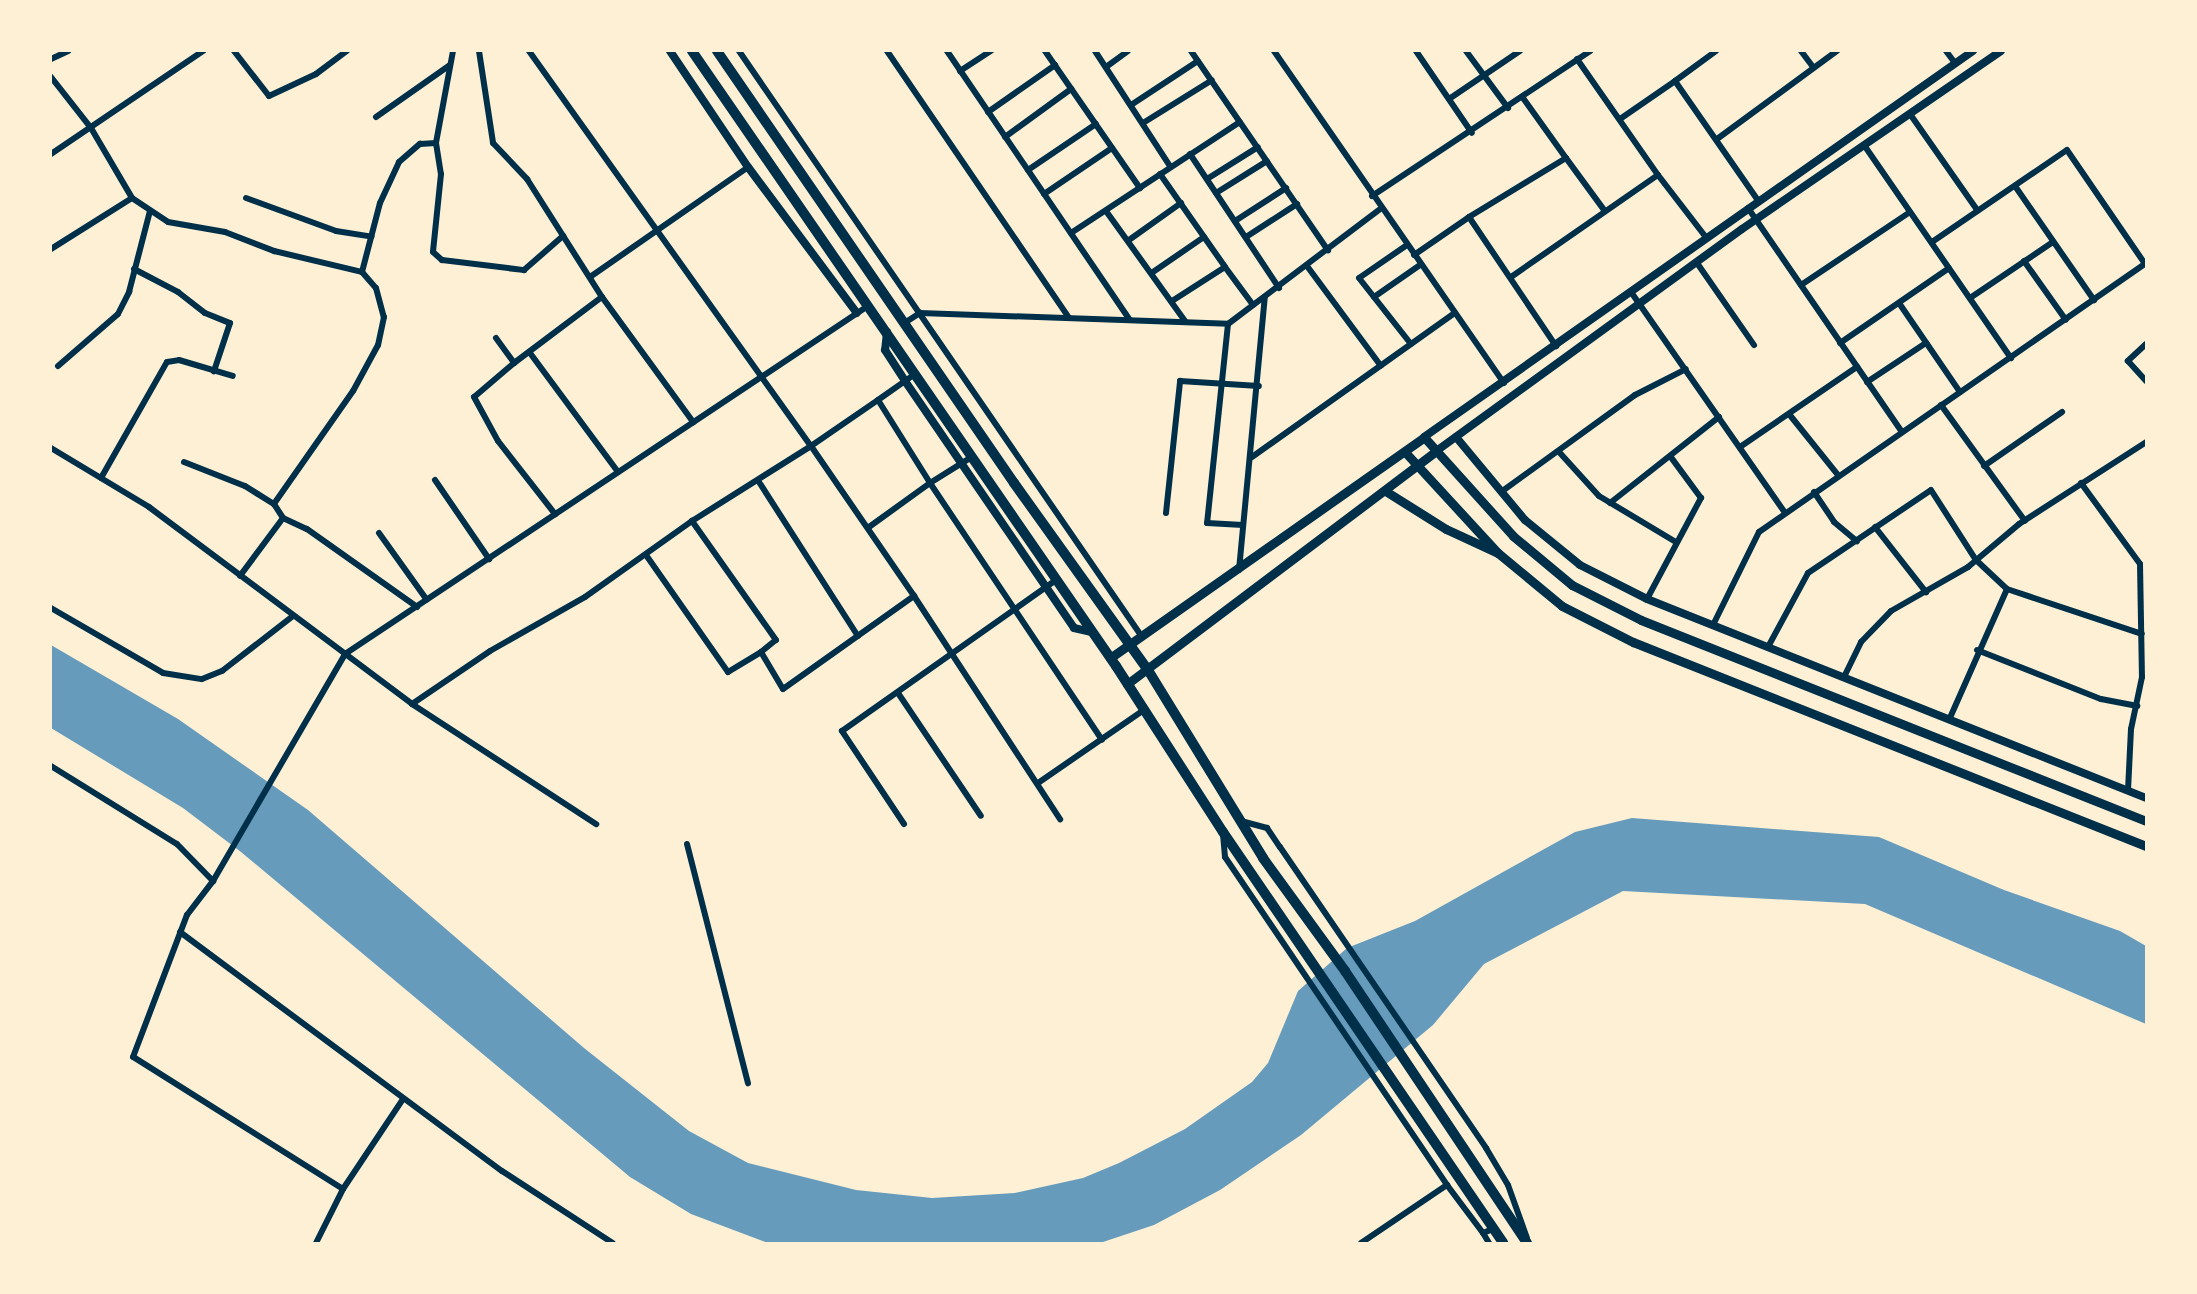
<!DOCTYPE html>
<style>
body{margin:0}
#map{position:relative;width:2197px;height:1294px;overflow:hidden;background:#fdf0d5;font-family:"Space Grotesk",sans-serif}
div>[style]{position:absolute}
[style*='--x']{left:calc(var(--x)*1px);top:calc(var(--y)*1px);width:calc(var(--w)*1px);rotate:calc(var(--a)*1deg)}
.water>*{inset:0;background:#669bbc}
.minor>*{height:6px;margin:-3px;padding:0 3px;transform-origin:3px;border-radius:3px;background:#003049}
.tertiary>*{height:8px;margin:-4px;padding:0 4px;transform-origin:4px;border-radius:4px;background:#003049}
.secondary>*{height:9px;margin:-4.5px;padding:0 4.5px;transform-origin:4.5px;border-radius:4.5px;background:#003049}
.trunk>*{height:10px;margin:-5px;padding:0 5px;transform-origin:5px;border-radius:5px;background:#003049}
span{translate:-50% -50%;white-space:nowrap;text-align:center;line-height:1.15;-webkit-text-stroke:5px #fdf0d5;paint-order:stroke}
.frame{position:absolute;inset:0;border:52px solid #fdf0d5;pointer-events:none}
</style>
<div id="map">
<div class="water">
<div style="clip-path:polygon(51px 645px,178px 719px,308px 810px,584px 1048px,689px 1131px,748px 1163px,856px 1190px,932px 1198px,1015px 1193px,1083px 1178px,1119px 1163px,1185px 1129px,1252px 1082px,1268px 1063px,1298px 991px,1347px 948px,1415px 921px,1575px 832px,1632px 818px,1879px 837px,2004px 890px,2120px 931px,2146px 946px,2146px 1024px,1865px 904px,1623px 891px,1484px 964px,1433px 1025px,1301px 1135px,1220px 1190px,1154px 1225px,1100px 1243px,768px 1243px,691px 1214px,630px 1177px,241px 852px,183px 808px,51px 728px)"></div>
</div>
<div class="minor">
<div style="--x:234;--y:51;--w:57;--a:52.1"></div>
<div style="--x:269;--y:96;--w:52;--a:-25.1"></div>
<div style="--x:316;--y:74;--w:39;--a:-37"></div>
<div style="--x:453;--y:51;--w:94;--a:100.5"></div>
<div style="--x:436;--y:143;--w:31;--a:81"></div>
<div style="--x:441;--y:174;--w:78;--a:95.9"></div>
<div style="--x:433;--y:252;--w:12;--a:42"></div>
<div style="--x:442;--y:260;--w:83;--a:7"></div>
<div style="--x:524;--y:270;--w:52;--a:-41.1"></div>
<div style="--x:479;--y:51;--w:93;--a:81.3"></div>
<div style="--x:493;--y:143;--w:50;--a:46.6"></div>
<div style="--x:527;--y:179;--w:140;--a:57.6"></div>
<div style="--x:602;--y:297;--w:155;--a:53.9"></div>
<div style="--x:529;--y:51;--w:485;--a:54.5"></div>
<div style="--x:811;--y:446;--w:81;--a:-34.5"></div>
<div style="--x:878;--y:400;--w:98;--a:57.9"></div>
<div style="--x:930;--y:483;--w:47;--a:-32"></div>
<div style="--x:739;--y:51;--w:711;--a:55.48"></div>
<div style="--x:887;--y:51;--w:323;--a:55.7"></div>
<div style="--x:947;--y:51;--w:325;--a:55.8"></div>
<div style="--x:1045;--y:51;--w:167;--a:55.3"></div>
<div style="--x:1095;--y:51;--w:137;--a:56.9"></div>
<div style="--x:1191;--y:51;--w:242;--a:55.5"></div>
<div style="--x:1274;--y:51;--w:404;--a:55.3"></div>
<div style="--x:1416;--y:51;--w:99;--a:55.7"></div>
<div style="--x:1466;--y:51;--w:71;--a:53.6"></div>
<div style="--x:1801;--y:51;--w:20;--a:53"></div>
<div style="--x:1946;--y:51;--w:15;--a:53"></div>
<div style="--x:51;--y:59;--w:19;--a:-25"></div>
<div style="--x:1577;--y:59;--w:141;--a:55.1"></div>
<div style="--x:1106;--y:67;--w:27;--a:-36"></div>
<div style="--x:960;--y:71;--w:37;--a:-33"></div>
<div style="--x:51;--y:77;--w:65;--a:51.9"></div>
<div style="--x:91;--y:128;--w:81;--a:59.6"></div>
<div style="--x:132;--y:198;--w:96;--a:147.8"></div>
<div style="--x:1675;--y:81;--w:51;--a:-36.2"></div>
<div style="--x:1523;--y:98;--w:74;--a:54.4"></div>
<div style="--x:1566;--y:158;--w:114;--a:148.7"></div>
<div style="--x:1469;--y:217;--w:156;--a:56"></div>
<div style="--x:1449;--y:99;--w:86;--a:-34.1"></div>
<div style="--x:1131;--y:105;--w:80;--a:-33.3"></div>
<div style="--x:988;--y:112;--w:82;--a:-35"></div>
<div style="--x:1910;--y:114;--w:118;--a:55"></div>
<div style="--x:376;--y:117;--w:90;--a:-35.1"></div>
<div style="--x:1620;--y:119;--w:67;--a:-34.6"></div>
<div style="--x:1675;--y:81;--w:144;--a:55.2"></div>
<div style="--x:1143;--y:123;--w:81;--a:-31.9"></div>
<div style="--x:1005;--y:137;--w:82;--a:-36"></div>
<div style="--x:1717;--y:139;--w:149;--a:-36.3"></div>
<div style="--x:1864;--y:145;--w:259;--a:55.4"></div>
<div style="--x:51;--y:154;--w:184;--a:-34.1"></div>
<div style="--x:1190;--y:154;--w:161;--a:56.4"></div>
<div style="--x:1566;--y:158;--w:64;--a:53.8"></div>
<div style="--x:1028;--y:170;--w:82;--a:-34.1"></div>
<div style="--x:1160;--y:174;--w:113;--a:55"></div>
<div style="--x:1225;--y:267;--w:63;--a:147.3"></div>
<div style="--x:1207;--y:179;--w:60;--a:-32.1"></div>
<div style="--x:2015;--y:186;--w:139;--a:55.3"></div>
<div style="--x:1216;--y:193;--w:60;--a:-32.1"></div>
<div style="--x:1044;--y:194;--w:82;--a:-34.1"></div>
<div style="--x:1372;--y:196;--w:262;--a:-33.6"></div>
<div style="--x:132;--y:198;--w:43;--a:33.7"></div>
<div style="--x:168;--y:222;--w:58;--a:10"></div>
<div style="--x:225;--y:232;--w:53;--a:21.2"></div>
<div style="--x:274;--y:251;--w:90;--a:13.4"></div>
<div style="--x:362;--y:272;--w:21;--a:49"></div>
<div style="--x:376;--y:288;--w:30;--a:75"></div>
<div style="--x:384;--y:317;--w:29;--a:102"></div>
<div style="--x:378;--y:345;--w:52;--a:118.5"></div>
<div style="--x:353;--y:391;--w:138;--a:125"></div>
<div style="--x:274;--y:504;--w:17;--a:57"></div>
<div style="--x:283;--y:518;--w:72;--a:126.6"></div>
<div style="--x:246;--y:198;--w:96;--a:20.1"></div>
<div style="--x:336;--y:231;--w:36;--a:9"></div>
<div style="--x:1748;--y:208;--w:270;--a:55.5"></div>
<div style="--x:1106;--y:211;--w:135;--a:54.3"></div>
<div style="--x:1235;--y:221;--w:61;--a:-32.9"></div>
<div style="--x:1071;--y:233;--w:202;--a:-33.3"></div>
<div style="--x:1246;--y:237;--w:61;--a:-32.9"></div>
<div style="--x:1129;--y:240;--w:64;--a:-35.4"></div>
<div style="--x:1932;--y:242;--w:163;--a:-34.3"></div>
<div style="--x:2067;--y:150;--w:138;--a:55.6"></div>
<div style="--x:1407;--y:245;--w:58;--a:145.5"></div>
<div style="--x:1359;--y:278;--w:84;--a:51.8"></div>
<div style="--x:1414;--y:255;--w:67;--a:-34.6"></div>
<div style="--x:2024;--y:261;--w:72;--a:54.6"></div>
<div style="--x:1697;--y:263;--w:100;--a:55.2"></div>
<div style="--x:1307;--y:266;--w:124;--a:53.5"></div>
<div style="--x:1225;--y:267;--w:47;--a:53.6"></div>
<div style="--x:134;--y:269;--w:50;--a:27.6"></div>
<div style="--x:178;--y:292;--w:34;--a:38"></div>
<div style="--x:205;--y:313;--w:27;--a:22"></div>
<div style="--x:230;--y:323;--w:51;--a:108.4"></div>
<div style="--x:362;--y:272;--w:71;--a:-75.4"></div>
<div style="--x:380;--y:203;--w:45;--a:-65.1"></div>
<div style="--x:399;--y:162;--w:28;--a:-41"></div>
<div style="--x:420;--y:144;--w:16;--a:-4"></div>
<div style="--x:1153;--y:272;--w:62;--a:-34.5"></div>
<div style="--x:590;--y:277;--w:193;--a:-34.8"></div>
<div style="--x:1511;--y:277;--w:179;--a:-34.8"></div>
<div style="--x:1658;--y:175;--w:77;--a:52.4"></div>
<div style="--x:1801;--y:285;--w:131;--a:-33.8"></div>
<div style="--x:1631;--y:292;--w:269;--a:55.1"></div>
<div style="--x:1374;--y:297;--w:56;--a:-34.8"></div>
<div style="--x:1970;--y:298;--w:100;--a:-34"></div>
<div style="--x:1899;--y:303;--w:108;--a:55.6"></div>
<div style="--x:906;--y:322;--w:17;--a:-33"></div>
<div style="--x:920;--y:313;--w:308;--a:2"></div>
<div style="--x:1228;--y:324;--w:191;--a:-37.1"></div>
<div style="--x:1228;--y:324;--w:200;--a:96"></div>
<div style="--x:1207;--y:523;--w:36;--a:3"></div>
<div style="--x:496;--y:338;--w:31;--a:54"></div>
<div style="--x:514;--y:363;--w:52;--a:139.6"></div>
<div style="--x:474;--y:397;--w:50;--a:61.4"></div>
<div style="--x:498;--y:441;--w:93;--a:52"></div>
<div style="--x:1840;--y:343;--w:132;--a:-34.5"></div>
<div style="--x:2146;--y:344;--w:25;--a:137"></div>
<div style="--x:2128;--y:361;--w:27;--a:48"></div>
<div style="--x:530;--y:353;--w:148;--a:53.5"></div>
<div style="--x:514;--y:363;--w:110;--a:-36.9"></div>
<div style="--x:58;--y:366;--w:79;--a:-40.9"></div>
<div style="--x:118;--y:314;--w:25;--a:-63"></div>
<div style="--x:129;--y:292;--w:84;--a:-75.5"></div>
<div style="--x:1867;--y:382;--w:71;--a:-33.5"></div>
<div style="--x:878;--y:400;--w:45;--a:-35.1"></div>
<div style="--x:1941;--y:405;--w:143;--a:54.1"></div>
<div style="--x:1789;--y:414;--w:78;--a:51.2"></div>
<div style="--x:1740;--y:447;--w:142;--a:-34.4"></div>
<div style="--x:51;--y:448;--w:114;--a:31"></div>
<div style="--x:149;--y:507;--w:329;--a:36.8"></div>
<div style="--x:412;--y:704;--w:220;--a:33.1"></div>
<div style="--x:1560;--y:453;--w:58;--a:47.8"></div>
<div style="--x:1599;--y:496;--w:90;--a:30.9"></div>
<div style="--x:1252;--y:457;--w:249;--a:-35.4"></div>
<div style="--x:184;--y:462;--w:66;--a:21.5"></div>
<div style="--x:245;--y:486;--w:34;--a:32"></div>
<div style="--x:1984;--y:466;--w:95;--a:-34.7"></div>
<div style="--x:101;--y:478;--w:133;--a:-60.4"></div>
<div style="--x:167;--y:362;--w:12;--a:-9"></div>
<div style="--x:179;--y:360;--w:56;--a:16.5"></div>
<div style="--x:435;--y:480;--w:96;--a:55.6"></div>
<div style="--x:759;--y:482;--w:183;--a:57.3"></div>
<div style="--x:2081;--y:483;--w:100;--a:53.9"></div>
<div style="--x:2140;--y:564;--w:113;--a:89"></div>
<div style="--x:2142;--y:677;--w:53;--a:101.9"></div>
<div style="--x:2131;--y:729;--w:62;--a:92.8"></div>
<div style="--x:1501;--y:492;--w:165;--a:-35.9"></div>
<div style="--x:1635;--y:395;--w:57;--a:-27"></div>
<div style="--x:1814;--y:492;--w:36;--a:56"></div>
<div style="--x:1834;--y:522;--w:30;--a:40"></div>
<div style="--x:1610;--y:503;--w:139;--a:-38.3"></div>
<div style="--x:1166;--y:513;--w:133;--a:-83.9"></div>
<div style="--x:1180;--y:381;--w:79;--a:3.6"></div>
<div style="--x:283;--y:518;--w:26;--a:25"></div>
<div style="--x:307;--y:529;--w:135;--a:35.3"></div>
<div style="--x:869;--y:527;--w:75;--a:-35.8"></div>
<div style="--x:930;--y:483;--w:309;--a:56.2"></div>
<div style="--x:1875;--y:527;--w:83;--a:51.9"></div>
<div style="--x:379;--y:533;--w:82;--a:54.4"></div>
<div style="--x:646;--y:555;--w:143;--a:55"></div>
<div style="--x:728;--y:672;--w:39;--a:-31"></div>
<div style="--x:761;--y:652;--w:19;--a:-39"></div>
<div style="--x:776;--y:640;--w:146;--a:-125.2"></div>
<div style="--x:1239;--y:570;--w:274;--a:-84.6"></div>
<div style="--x:1647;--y:599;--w:115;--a:-61.9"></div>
<div style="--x:1701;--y:498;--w:52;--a:-126.4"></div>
<div style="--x:51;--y:608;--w:129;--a:30.1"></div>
<div style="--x:163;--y:673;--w:39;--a:9"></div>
<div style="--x:202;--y:679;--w:22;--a:-22"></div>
<div style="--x:222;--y:671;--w:90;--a:-37.8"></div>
<div style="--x:1713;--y:625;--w:104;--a:-63.7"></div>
<div style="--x:1759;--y:532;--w:471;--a:-34.8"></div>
<div style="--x:1768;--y:647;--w:84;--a:-61.6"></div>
<div style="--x:1808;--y:573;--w:148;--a:-34"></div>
<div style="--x:1931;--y:490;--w:83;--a:57.3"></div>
<div style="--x:1976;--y:560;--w:42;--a:43.1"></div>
<div style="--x:1977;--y:650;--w:133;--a:21.6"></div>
<div style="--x:2101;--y:699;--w:37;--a:11"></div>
<div style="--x:761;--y:652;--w:43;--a:59.3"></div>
<div style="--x:783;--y:689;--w:161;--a:-35.4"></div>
<div style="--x:914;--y:596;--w:267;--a:56.8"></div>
<div style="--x:1844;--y:677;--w:39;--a:-64"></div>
<div style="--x:1861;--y:642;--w:43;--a:-45.9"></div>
<div style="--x:1891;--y:611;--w:89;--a:-29.7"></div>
<div style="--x:1968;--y:567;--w:67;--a:-40.1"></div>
<div style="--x:2019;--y:524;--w:151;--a:-32.8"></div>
<div style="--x:898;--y:693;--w:148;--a:56"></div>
<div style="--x:412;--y:704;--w:94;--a:-34.2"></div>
<div style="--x:490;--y:651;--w:109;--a:-29.6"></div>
<div style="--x:585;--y:597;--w:131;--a:-35.4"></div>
<div style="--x:692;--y:521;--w:141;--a:-32.2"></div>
<div style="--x:811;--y:446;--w:182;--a:55.5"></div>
<div style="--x:1949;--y:720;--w:143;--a:-66.1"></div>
<div style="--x:2007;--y:589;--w:142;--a:18.4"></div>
<div style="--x:51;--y:766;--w:148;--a:31.8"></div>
<div style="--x:177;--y:844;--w:52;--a:45.8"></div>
<div style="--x:1038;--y:783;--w:129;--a:-34.6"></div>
<div style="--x:1241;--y:821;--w:27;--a:15"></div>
<div style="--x:1267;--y:828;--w:23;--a:56"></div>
<div style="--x:1280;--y:847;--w:365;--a:55.6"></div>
<div style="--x:1486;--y:1148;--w:43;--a:59.3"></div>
<div style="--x:1508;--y:1185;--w:56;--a:70.3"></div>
<div style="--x:904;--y:824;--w:112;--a:-123.7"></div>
<div style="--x:842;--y:731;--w:261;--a:-35.2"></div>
<div style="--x:1223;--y:834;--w:23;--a:85"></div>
<div style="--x:1225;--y:857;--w:396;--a:55.9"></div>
<div style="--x:1447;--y:1185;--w:60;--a:53.1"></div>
<div style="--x:1483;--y:1233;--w:11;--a:-22"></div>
<div style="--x:687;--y:844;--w:247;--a:75.7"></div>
<div style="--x:180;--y:932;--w:401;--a:36.6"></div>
<div style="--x:502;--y:1171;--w:132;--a:33"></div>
<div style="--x:343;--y:1189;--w:108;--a:-56.3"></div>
<div style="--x:1483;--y:1233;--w:12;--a:59"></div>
<div style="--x:316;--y:1243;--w:60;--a:-63.4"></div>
<div style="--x:343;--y:1189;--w:248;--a:-147.8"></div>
<div style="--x:133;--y:1057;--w:152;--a:-69.2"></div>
<div style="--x:187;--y:915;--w:43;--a:-52.6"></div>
<div style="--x:213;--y:881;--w:263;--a:-59.8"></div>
<div style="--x:345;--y:654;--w:628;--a:-33.64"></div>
<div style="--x:1361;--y:1243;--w:104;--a:-34"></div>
</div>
<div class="tertiary">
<div style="--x:670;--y:51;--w:140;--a:56.1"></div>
<div style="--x:748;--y:167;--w:182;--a:53.3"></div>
<div style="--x:887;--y:332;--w:18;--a:96"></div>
<div style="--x:885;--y:350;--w:37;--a:57"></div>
<div style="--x:905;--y:381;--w:299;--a:55.6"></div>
<div style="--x:1074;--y:628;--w:17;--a:13"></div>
<div style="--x:1424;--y:437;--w:671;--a:-35.11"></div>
<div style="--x:1456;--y:437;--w:108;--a:50.3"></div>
<div style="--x:1525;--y:520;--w:71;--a:39.3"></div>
<div style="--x:1580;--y:565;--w:75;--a:26.9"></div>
<div style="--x:1647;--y:599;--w:537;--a:21.74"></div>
<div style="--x:1435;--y:452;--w:379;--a:-36"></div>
<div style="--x:1742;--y:229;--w:314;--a:-34.5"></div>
</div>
<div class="secondary">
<div style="--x:1405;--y:452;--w:137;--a:47.4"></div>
<div style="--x:1498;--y:553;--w:83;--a:39.6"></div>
<div style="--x:1562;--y:606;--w:80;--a:26.9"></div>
<div style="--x:1633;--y:642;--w:552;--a:21.69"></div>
<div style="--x:1387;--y:492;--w:70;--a:32.1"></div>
<div style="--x:1446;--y:529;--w:57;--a:24.8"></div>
<div style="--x:1110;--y:658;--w:384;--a:-35.1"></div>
<div style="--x:1424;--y:437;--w:133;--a:48"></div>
<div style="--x:1513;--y:536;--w:77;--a:39.7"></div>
<div style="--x:1572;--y:585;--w:77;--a:26.9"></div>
<div style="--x:1641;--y:620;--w:544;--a:21.7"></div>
<div style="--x:1127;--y:684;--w:386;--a:-37"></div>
</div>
<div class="trunk">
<div style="--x:692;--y:51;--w:747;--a:55.42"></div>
<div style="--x:1116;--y:666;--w:197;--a:57.2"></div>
<div style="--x:1223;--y:832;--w:497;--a:55.7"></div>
<div style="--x:717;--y:51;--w:524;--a:55.49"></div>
<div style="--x:1014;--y:483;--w:230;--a:54.4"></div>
<div style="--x:1148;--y:670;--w:220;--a:58.5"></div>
<div style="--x:1263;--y:858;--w:140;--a:54"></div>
<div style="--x:1345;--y:971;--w:327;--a:56.2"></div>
</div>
<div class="frame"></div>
</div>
